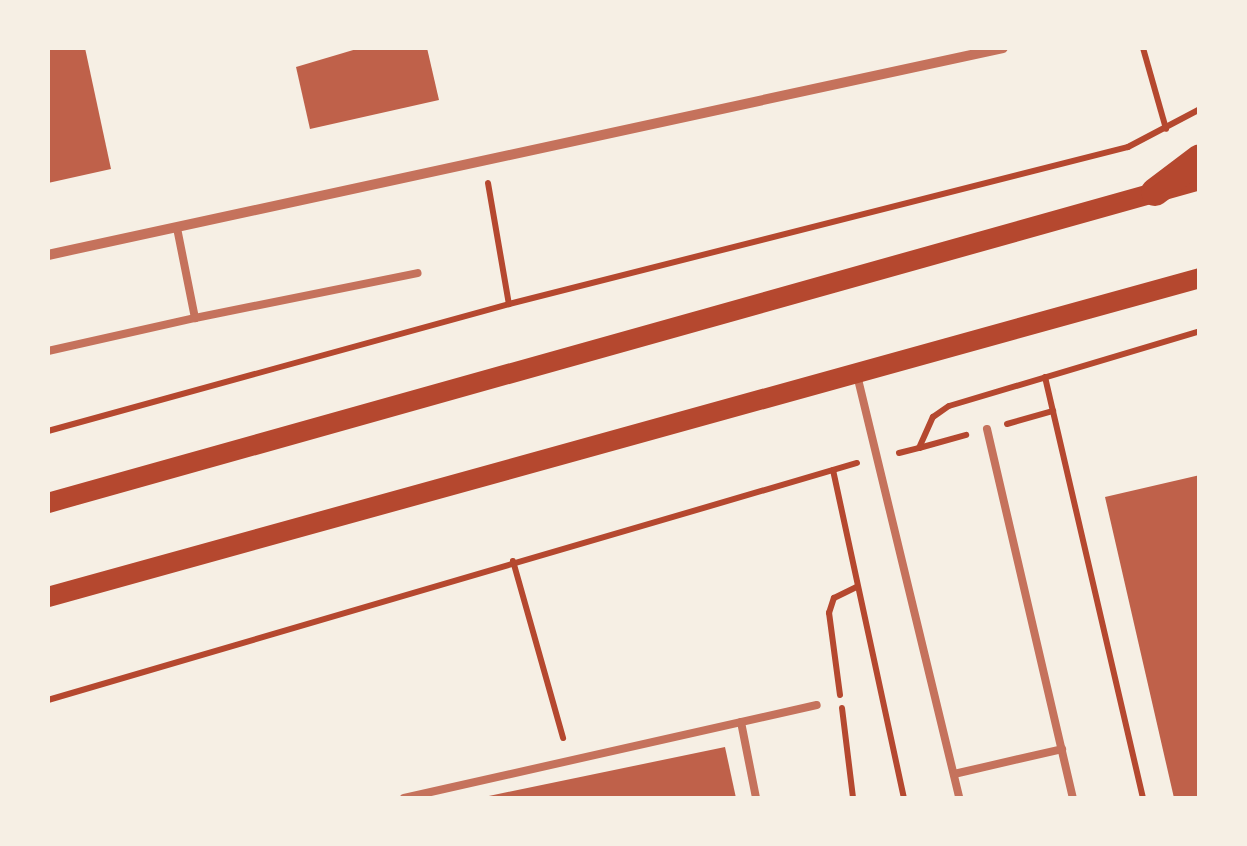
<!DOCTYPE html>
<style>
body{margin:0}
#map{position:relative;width:1247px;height:846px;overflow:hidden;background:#f6efe4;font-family:"DM Sans",sans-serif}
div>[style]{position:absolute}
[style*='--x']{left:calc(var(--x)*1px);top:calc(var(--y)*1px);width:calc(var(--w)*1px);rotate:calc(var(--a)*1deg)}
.building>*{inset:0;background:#bf614a}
.path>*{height:6px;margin:-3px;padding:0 3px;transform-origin:3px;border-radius:3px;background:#b5482f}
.service>*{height:8px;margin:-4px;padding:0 4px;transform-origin:4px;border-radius:4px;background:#c5725c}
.minor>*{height:10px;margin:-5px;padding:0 5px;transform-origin:5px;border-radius:5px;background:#c5725c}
.secondary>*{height:20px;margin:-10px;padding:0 10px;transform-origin:10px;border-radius:10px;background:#b5482f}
.trunk>*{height:28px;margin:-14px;padding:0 14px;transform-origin:14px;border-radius:14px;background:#b5482f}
span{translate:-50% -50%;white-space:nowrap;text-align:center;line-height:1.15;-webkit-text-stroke:9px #f6efe4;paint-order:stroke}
.frame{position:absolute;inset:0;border:50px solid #f6efe4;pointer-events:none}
</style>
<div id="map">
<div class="building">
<div style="clip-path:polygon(48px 48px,85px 48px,111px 169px,48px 183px)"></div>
<div style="clip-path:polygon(360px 48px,427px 48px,439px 100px,310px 129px,296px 67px)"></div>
<div style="clip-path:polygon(1200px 475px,1200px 798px,1174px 798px,1105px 497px)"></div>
<div style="clip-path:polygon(725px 747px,736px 798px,484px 798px,484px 797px)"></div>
</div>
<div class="path">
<div style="--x:1143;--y:48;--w:84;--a:74.1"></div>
<div style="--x:488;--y:183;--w:123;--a:80.2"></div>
<div style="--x:1045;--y:377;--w:432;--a:76.9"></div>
<div style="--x:1007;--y:424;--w:48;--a:-15.8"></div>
<div style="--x:48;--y:431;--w:478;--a:-15.4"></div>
<div style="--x:509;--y:304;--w:639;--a:-14.23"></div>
<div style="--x:1128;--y:147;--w:81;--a:-27.8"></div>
<div style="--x:919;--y:448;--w:49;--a:-15.5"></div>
<div style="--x:899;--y:453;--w:21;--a:-14"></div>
<div style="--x:919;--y:448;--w:34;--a:-66"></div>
<div style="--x:933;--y:417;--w:19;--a:-35"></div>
<div style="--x:949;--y:406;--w:262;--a:-16.6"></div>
<div style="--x:833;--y:470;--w:336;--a:77.8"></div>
<div style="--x:513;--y:561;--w:184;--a:74.2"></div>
<div style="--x:840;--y:695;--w:83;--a:-97.6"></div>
<div style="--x:829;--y:613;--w:16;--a:-72"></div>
<div style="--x:834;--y:598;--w:25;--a:-26"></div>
<div style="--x:48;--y:700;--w:843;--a:-16.33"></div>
<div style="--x:842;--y:708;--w:91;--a:83"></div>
</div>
<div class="service">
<div style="--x:177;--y:228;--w:92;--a:78.7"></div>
<div style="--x:195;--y:318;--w:227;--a:-11.4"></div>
<div style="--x:48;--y:351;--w:151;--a:-12.7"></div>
<div style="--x:857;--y:375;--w:435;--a:76.4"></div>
<div style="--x:987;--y:429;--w:379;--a:76.9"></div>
<div style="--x:741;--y:722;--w:77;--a:78.8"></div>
<div style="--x:954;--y:774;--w:111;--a:-13"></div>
<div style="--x:404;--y:798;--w:423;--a:-12.7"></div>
</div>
<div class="minor">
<div style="--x:48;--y:255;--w:977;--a:-12.23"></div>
</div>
<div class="secondary">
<div style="--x:48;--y:503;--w:1196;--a:-15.66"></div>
<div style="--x:48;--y:597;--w:1195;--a:-15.48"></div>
</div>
<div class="trunk">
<div style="--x:1155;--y:192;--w:56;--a:-37.1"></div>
</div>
<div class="frame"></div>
</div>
